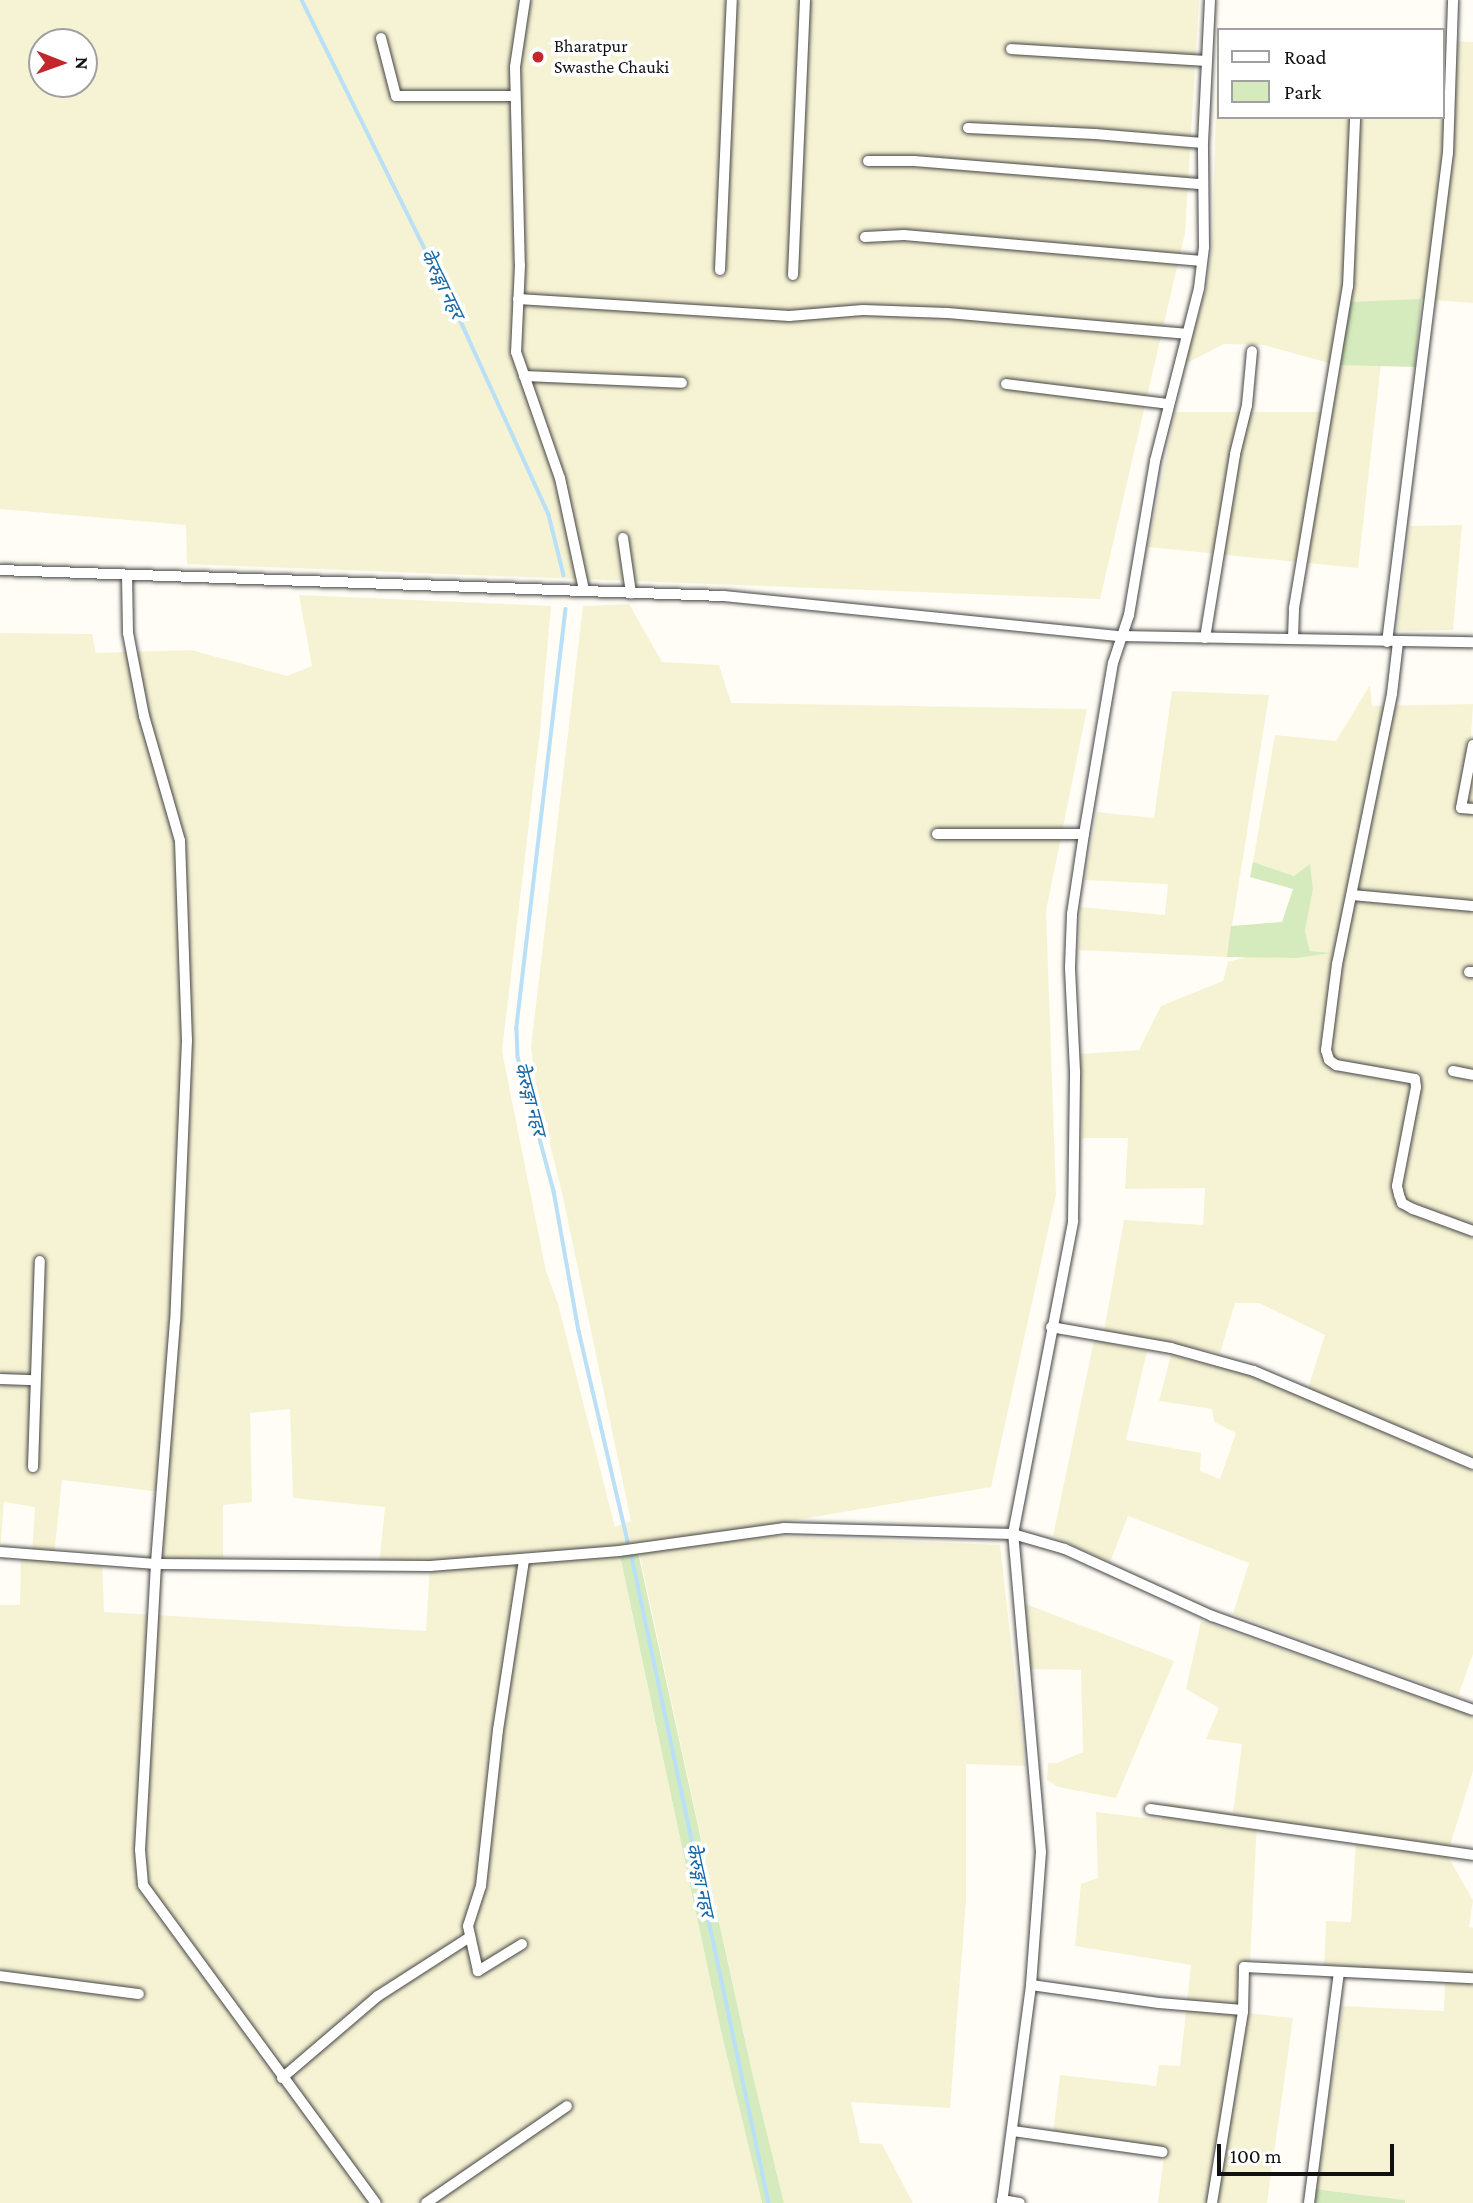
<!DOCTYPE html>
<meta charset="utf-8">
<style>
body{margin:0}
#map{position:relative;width:1473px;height:2203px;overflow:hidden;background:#fffdf5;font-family:"Crimson Pro","Noto Sans Devanagari",serif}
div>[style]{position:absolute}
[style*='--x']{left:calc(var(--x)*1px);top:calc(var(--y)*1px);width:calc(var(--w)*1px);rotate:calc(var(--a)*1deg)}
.farmland>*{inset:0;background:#f6f3d4}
.green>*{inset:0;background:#d5ebbd}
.stream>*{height:3.5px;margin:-1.75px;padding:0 1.75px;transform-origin:1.75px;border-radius:1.75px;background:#b9e0f7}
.roads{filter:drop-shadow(0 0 2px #444) drop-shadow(0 0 2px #444)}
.minor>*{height:10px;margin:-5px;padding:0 5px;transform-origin:5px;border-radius:5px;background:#fff}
.dots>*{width:19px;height:19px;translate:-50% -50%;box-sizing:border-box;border:4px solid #fff;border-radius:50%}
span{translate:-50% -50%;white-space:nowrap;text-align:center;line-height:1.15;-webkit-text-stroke:7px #fff;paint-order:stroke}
.poi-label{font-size:18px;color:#111}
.left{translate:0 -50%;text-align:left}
.water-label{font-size:19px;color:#1768a6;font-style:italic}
.legend{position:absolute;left:1217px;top:28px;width:228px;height:91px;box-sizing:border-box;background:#fff;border:2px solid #a0a0a0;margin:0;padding:9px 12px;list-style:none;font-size:21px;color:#111}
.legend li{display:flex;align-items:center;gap:14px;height:35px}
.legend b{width:35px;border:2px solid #a0a0a0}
.north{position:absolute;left:28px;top:28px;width:70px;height:70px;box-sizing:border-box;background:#fff;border:2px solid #a0a0a0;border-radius:50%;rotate:91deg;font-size:19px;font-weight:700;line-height:28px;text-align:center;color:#111}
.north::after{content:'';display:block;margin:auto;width:24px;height:32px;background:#c4262e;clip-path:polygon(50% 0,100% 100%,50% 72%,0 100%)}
.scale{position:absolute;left:1217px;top:2144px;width:177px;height:32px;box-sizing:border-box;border:4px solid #111;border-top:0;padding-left:9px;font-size:21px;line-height:24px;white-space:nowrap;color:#111;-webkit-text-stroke:5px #fff;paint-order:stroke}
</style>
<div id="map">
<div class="farmland">
<div style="clip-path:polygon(evenodd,0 0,1199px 0,1185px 233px,1100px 599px,187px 564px,186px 525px,0 509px,0 0,42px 42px,84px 42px,84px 84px,42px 84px,42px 42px)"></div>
<div style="clip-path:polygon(1218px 37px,1219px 117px,1443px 117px,1443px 41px,1473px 42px,1473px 303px,1421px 299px,1336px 365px,1381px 364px,1358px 568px,1148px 547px,1175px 412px,1329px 412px,1336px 365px,1264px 345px,1224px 344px,1185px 364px,1206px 291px,1212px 248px)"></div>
<div style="clip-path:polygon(1462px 525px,1453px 630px,1397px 631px,1410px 526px)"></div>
<div style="clip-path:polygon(evenodd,299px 595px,551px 606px,540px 730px,502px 1051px,546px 1271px,558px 1304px,615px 1527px,631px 1521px,562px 1193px,537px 1091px,531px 1047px,583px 606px,629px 604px,662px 662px,719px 665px,731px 703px,1087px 709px,1046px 911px,1056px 1195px,991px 1487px,649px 1545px,773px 1536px,1000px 1545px,1025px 1766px,966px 1764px,966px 1901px,950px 2108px,851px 2102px,860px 2143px,882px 2144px,913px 2203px,784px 2203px,752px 2072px,638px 1548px,619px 1552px,721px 2031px,762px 2203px,0 2203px,0 1605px,20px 1605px,21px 1553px,32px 1554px,35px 1507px,4px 1502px,0 1552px,0 633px,92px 634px,96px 653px,191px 650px,287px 676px,312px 666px,299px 595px,290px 1409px,293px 1498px,385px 1507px,379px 1565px,430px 1566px,426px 1631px,104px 1612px,102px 1559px,54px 1555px,62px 1480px,162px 1492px,156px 1564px,223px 1565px,223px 1505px,252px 1502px,250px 1413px,290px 1409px)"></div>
<div style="clip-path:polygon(1370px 685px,1372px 706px,1473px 704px,1470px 752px,1473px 755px,1473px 1457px,1308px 1388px,1325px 1335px,1259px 1303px,1235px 1303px,1220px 1353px,1104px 1331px,1124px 1220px,1203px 1225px,1205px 1188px,1125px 1189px,1128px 1138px,1082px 1138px,1080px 1054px,1139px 1050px,1161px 1006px,1223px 981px,1228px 962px,1250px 956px,1297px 958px,1327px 953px,1310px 951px,1305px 931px,1313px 889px,1310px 865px,1294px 876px,1253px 862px,1275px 735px,1336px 741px)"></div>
<div style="clip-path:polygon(1172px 691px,1269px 695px,1227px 957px,1079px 950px,1080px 907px,1165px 915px,1168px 884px,1085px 880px,1097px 812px,1154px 818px)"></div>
<div style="clip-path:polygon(1094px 1340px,1147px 1351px,1126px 1440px,1201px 1453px,1200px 1471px,1220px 1479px,1236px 1433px,1214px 1422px,1212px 1409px,1159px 1401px,1171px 1355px,1257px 1377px,1473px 1471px,1473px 1654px,1458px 1696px,1233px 1614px,1249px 1563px,1128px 1516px,1110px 1562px,1053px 1536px)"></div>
<div style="clip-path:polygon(1023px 1603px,1174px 1661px,1116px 1798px,1058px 1787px,1047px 1780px,1048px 1763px,1057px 1763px,1083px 1752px,1081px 1670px,1029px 1669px)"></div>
<div style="clip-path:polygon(1201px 1621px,1473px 1716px,1473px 1771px,1447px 1855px,1473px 1900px,1469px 1927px,1473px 1928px,1473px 1974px,1324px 1967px,1326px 1921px,1351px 1922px,1356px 1839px,1257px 1822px,1250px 1963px,1240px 1963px,1238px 2011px,1207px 2203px,1158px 2203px,1165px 2149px,1053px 2134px,1060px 2075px,1156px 2086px,1159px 2065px,1180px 2066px,1191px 1965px,1075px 1946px,1081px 1884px,1098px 1878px,1096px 1812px,1162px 1820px,1166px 1803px,1233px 1813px,1242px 1744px,1206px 1739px,1219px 1708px,1186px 1689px)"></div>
<div style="clip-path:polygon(1445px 1981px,1473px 1983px,1473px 2203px,1405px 2203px,1405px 2200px,1316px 2189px,1343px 2006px,1444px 2011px)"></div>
<div style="clip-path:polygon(1247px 2013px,1293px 2018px,1267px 2203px,1215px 2203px)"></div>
</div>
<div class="green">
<div style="clip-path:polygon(1421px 299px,1415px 367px,1336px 365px,1350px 302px)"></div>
<div style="clip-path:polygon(1253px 862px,1294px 876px,1310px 864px,1313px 889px,1305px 931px,1310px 951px,1331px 953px,1297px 958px,1227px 957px,1231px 926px,1282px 922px,1293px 889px,1250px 877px)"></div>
<div style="clip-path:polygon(637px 1548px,752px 2072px,784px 2203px,762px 2203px,721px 2031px,619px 1551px)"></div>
<div style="clip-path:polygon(1316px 2189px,1347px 2193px,1405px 2200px,1405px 2203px,1315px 2203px)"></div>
</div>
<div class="stream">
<div style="--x:302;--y:0;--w:364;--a:63.7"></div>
<div style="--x:463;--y:326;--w:208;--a:65.5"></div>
<div style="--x:549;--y:515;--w:62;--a:76"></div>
<div style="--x:566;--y:609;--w:423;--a:96.7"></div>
<div style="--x:517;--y:1029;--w:28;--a:88"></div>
<div style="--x:518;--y:1057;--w:139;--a:75"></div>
<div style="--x:554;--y:1191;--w:142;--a:79.9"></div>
<div style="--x:579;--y:1331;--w:216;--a:76.9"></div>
<div style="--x:632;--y:1557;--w:660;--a:78.03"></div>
</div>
<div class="roads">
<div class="minor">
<div style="--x:525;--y:0;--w:68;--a:98.5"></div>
<div style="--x:515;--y:67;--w:198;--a:88.6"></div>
<div style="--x:520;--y:265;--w:87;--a:92.6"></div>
<div style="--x:516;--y:352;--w:133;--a:70.8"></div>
<div style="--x:560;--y:478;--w:115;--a:77.9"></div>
<div style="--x:381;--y:38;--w:60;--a:75.5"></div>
<div style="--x:396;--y:96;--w:119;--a:0"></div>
<div style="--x:1011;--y:49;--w:195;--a:3.5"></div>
<div style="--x:968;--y:128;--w:127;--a:2.7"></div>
<div style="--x:1095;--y:134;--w:108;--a:4.8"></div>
<div style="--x:868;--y:161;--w:46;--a:0"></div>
<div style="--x:914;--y:161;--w:289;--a:4.6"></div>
<div style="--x:865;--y:237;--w:39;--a:-3"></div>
<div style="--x:904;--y:235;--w:299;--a:5"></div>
<div style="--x:720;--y:270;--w:270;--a:-87.5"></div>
<div style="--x:793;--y:275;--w:275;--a:-87.5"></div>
<div style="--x:518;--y:299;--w:272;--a:3.6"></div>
<div style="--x:789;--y:316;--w:74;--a:-4.6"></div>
<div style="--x:863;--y:310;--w:84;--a:2"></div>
<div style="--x:947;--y:313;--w:240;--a:5"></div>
<div style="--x:524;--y:376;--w:158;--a:2.5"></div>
<div style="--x:1006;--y:384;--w:164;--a:7"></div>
<div style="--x:623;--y:538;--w:56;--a:81.7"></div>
<div style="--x:0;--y:570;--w:724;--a:2.06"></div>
<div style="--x:724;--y:596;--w:398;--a:5.8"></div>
<div style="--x:1120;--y:636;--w:353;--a:1"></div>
<div style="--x:127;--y:575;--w:58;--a:89"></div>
<div style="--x:128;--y:633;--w:85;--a:79.1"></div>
<div style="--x:144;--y:716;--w:130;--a:73.9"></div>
<div style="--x:180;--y:841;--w:199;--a:88"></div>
<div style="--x:187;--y:1040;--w:281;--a:92.4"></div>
<div style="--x:175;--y:1321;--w:244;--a:94.5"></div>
<div style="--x:156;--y:1564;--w:286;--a:93.2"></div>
<div style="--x:140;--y:1850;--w:35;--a:85"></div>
<div style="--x:143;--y:1885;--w:394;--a:53.8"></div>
<div style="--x:1205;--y:638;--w:186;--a:-80.7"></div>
<div style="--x:1235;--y:454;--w:50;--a:-76.2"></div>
<div style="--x:1247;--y:405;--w:54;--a:-84.7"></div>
<div style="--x:1293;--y:638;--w:30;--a:-88"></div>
<div style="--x:1294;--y:608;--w:326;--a:-80.5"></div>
<div style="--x:1348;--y:287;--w:170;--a:-87.6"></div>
<div style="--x:1387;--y:642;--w:493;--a:-82.9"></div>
<div style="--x:1448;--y:153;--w:153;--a:-88.1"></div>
<div style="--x:1398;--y:642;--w:52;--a:96.6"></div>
<div style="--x:1392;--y:694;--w:276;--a:101.5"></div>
<div style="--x:1337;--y:964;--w:87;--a:97.3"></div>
<div style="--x:1326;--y:1050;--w:10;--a:73"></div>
<div style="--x:1329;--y:1060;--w:9;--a:36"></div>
<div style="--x:1336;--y:1065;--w:80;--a:10"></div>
<div style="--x:1415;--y:1079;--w:8;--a:83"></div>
<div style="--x:1416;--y:1087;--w:101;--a:100.9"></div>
<div style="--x:1397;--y:1186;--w:9;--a:77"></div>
<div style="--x:1399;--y:1195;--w:9;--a:69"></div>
<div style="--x:1402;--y:1203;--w:13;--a:29"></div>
<div style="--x:1413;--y:1209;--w:64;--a:20.1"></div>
<div style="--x:1473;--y:745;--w:64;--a:100.8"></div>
<div style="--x:1461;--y:808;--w:12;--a:5"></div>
<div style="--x:937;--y:834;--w:147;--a:0"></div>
<div style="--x:1352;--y:895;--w:121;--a:5.2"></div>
<div style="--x:1469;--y:972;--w:4;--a:0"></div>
<div style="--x:1453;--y:1071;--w:20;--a:11"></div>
<div style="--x:1051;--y:1327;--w:122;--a:9.9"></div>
<div style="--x:1171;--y:1348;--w:86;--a:15.5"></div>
<div style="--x:1254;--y:1371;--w:238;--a:23"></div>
<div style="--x:0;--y:1379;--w:35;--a:2"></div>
<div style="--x:33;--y:1467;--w:206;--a:-88.1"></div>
<div style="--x:0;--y:1552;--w:156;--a:4.4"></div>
<div style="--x:156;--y:1564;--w:274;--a:0.4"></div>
<div style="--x:430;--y:1566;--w:190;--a:-4.5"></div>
<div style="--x:619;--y:1551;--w:167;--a:-7.9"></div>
<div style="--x:784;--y:1528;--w:229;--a:1.5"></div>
<div style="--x:1013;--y:1534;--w:54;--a:16.1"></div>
<div style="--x:1065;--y:1549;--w:162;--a:24.5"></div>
<div style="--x:1212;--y:1616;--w:277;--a:19.8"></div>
<div style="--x:1150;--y:1809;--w:326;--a:8.1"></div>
<div style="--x:522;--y:1944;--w:52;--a:148.5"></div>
<div style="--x:478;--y:1971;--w:46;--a:-102.5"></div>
<div style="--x:468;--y:1926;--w:42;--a:-72"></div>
<div style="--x:481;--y:1886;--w:157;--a:-83.8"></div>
<div style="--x:498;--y:1730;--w:172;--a:-81.3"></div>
<div style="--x:0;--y:1976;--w:140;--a:7.4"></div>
<div style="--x:1031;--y:1985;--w:129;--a:8"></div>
<div style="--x:1159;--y:2003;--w:84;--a:4.8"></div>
<div style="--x:282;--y:2078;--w:126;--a:-40.5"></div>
<div style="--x:378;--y:1996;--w:109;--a:-32.7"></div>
<div style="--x:1013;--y:2131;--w:151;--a:8"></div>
<div style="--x:1002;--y:2200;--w:18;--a:9"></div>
<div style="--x:426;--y:2203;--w:171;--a:-34.5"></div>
<div style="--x:1002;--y:2203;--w:220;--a:-82.4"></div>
<div style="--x:1031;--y:1985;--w:133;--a:-85.7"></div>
<div style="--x:1041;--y:1852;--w:319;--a:-95"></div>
<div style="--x:1013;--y:1534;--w:319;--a:-79.1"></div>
<div style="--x:1073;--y:1221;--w:150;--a:-89.2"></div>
<div style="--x:1075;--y:1071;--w:104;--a:-92.8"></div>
<div style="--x:1070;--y:967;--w:53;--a:-87.8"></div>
<div style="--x:1072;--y:914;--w:81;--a:-81.5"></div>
<div style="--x:1084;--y:834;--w:173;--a:-80.4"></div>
<div style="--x:1113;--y:663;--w:51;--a:-71.6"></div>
<div style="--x:1129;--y:615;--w:156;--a:-80.4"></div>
<div style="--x:1155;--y:461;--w:179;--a:-75.7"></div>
<div style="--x:1199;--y:288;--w:41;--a:-83"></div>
<div style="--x:1204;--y:247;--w:104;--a:-90.6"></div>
<div style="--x:1203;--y:143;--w:143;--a:-87.2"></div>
<div style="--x:1212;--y:2203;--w:193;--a:-80.8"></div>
<div style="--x:1243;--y:2012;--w:45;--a:-88.7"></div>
<div style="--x:1244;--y:1967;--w:229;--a:2.8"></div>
<div style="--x:1309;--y:2203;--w:232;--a:-82.6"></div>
</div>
</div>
<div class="dots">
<div style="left:538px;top:57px;background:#c4262e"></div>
</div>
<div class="poi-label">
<span class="left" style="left:554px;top:57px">Bharatpur<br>Swasthe Chauki</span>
</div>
<div class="water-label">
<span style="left:442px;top:284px;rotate:64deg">केरुङ्गा नहर</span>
<span style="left:530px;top:1099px;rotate:75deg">केेरुङ्गा नहर</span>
<span style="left:700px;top:1880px;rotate:78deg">केेरुङ्गा नहर</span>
</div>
<ul class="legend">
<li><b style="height:9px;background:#fff"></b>Road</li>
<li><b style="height:19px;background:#d5ebbd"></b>Park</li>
</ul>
<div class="north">N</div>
<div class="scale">100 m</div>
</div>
